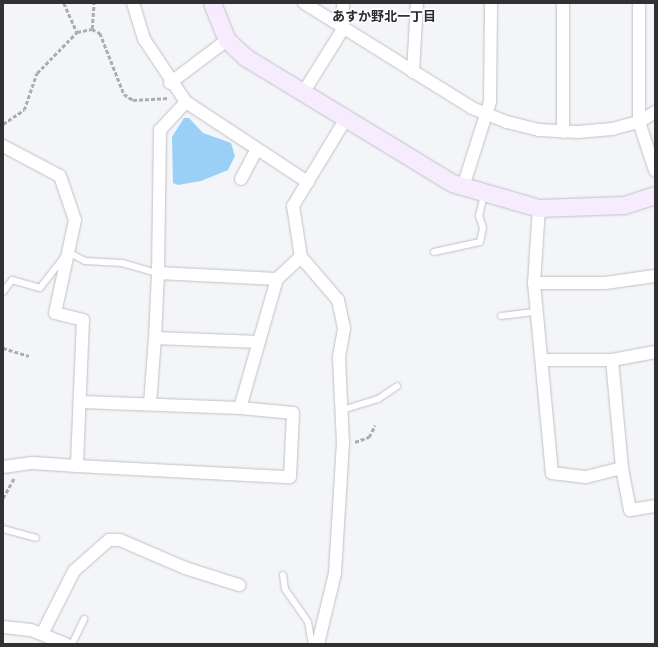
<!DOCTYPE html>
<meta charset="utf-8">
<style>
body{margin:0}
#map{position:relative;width:658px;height:647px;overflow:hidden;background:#f4f5f9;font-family:Overpass,"Noto Sans JP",sans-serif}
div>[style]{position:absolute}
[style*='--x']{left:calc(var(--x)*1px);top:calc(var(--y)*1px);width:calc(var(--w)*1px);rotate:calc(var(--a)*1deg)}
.water>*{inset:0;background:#9ad0f5}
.path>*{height:2.5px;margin-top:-1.25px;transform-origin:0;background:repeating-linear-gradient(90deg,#acadb0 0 4px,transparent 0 6px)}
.roads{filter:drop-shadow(0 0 1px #c0c1c5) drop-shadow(0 0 1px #c0c1c5)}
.lane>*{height:6px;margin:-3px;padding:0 3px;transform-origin:3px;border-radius:3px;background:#fff}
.street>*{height:12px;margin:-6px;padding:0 6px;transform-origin:6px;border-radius:6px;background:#fff}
.secondary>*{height:17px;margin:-8.5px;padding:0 8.5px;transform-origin:8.5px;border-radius:8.5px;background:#f7ecff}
span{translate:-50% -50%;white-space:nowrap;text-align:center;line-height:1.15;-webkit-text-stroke:3px #fff;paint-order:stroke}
.neighbourhood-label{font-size:13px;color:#292a2d;font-weight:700}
.frame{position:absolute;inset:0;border:4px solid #313133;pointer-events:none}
</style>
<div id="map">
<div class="water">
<div style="clip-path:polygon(184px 118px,189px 118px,203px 133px,231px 143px,235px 156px,228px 170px,201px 181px,178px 185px,173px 183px,172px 137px)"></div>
</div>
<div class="path">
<div style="--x:64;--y:3;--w:32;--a:66"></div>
<div style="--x:77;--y:32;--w:15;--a:-11"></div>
<div style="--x:92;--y:29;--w:9;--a:27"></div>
<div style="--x:100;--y:33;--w:66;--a:68.5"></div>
<div style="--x:124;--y:94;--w:11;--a:34"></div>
<div style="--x:133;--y:100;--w:36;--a:-3"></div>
<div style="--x:92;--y:29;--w:26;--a:-86"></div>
<div style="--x:3;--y:124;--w:25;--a:-34"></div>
<div style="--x:24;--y:110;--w:39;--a:-71"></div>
<div style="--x:37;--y:73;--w:57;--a:-45.7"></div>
<div style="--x:3;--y:348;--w:27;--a:17"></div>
<div style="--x:355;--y:442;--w:15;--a:-20"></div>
<div style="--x:369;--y:437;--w:13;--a:-63"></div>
<div style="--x:3;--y:498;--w:23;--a:-61"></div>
</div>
<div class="roads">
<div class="lane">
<div style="--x:434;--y:252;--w:47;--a:-12.3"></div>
<div style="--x:480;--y:242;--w:14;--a:-78"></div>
<div style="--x:483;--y:228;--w:13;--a:-108"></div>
<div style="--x:479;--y:216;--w:22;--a:-77"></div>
<div style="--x:3;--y:292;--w:15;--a:-53"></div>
<div style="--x:12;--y:280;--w:29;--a:16"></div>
<div style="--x:40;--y:288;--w:46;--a:-52.1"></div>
<div style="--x:68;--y:252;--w:19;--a:28"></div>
<div style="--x:85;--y:261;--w:37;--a:3"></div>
<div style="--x:122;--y:263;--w:37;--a:16"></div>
<div style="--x:501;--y:316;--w:35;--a:-7"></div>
<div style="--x:342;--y:410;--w:38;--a:-17"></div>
<div style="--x:378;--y:399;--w:23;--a:-34"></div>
<div style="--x:3;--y:529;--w:34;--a:15"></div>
<div style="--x:283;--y:575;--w:14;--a:82"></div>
<div style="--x:285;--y:589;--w:40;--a:55.1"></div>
<div style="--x:308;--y:622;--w:22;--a:80"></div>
<div style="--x:72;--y:644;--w:28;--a:-64"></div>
</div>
<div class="street">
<div style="--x:133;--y:3;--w:38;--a:73"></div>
<div style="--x:144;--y:39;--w:76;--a:56.3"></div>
<div style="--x:186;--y:102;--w:146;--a:33.3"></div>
<div style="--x:304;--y:3;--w:198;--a:32"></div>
<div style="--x:472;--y:108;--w:38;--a:22"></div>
<div style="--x:507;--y:122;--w:33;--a:14"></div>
<div style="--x:539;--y:130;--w:39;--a:3"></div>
<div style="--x:578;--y:132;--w:34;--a:-5"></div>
<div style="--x:612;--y:129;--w:28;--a:-15"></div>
<div style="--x:639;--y:122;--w:19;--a:-32"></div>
<div style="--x:563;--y:3;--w:129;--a:90"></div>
<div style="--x:639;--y:3;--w:119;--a:90"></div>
<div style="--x:639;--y:122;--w:51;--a:71.6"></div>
<div style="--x:413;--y:72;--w:69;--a:-86.7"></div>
<div style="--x:170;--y:83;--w:71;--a:-37"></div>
<div style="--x:303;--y:93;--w:75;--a:-58"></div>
<div style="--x:343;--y:29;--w:26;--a:-90"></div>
<div style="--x:186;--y:102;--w:38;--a:133"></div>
<div style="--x:160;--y:130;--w:143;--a:90.8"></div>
<div style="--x:158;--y:273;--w:119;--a:2.9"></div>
<div style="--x:277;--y:279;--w:33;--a:-43"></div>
<div style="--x:3;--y:146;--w:64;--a:27.8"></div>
<div style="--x:60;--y:176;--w:46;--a:71.2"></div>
<div style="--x:75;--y:220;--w:95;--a:102.1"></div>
<div style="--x:55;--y:313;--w:29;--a:14"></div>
<div style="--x:83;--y:320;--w:146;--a:92.4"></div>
<div style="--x:77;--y:466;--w:213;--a:3"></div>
<div style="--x:290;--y:477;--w:64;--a:-87.3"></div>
<div style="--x:293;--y:413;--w:53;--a:-174.6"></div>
<div style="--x:240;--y:408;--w:134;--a:-74"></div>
<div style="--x:241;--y:179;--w:32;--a:-62"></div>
<div style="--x:463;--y:187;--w:89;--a:-72.4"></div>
<div style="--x:490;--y:102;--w:99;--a:-89.4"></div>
<div style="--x:539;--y:208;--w:75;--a:93.8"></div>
<div style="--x:534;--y:283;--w:191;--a:84.6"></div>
<div style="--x:552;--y:473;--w:34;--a:7"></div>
<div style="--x:586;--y:477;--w:37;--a:-14"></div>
<div style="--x:622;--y:468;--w:43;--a:79.2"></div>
<div style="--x:630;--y:510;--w:25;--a:-9"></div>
<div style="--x:158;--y:273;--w:65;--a:92.6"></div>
<div style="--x:155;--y:338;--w:104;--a:2.2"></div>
<div style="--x:534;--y:283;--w:71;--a:0"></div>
<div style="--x:605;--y:283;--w:50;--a:-8"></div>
<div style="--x:543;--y:360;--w:69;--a:0"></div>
<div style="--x:612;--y:360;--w:44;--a:-10.5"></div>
<div style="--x:612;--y:360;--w:108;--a:84.7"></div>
<div style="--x:82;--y:402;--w:158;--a:2.2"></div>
<div style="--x:150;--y:404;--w:66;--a:-85.7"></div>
<div style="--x:3;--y:467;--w:30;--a:-8"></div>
<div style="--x:33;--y:463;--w:44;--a:3.9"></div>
<div style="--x:3;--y:627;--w:28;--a:6"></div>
<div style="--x:31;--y:630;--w:38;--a:22"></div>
<div style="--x:42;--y:634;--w:71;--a:-63.1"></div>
<div style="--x:74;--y:571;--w:47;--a:-41.5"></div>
<div style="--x:109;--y:540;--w:11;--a:0"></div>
<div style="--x:120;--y:540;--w:71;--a:23.3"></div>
<div style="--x:185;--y:568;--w:57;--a:17.5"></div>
<div style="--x:318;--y:644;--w:73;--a:-76.5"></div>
<div style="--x:335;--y:573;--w:130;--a:-86.5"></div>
<div style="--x:343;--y:443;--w:86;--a:-92.7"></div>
<div style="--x:339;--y:357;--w:29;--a:-80"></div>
<div style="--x:344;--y:328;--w:29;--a:-102"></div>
<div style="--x:338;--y:300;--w:57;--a:-130.7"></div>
<div style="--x:301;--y:257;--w:52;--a:-98.9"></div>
<div style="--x:293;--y:206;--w:100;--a:-58.8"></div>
</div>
<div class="secondary">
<div style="--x:212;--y:3;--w:40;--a:68"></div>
<div style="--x:227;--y:40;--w:25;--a:43"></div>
<div style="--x:245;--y:57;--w:242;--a:31.3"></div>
<div style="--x:452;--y:183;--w:91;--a:16"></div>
<div style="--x:539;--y:208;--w:85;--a:-2"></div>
<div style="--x:624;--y:205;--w:33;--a:-18"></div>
</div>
</div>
<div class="neighbourhood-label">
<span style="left:384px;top:18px">あすか野北一丁目</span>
</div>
<div class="frame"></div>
</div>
